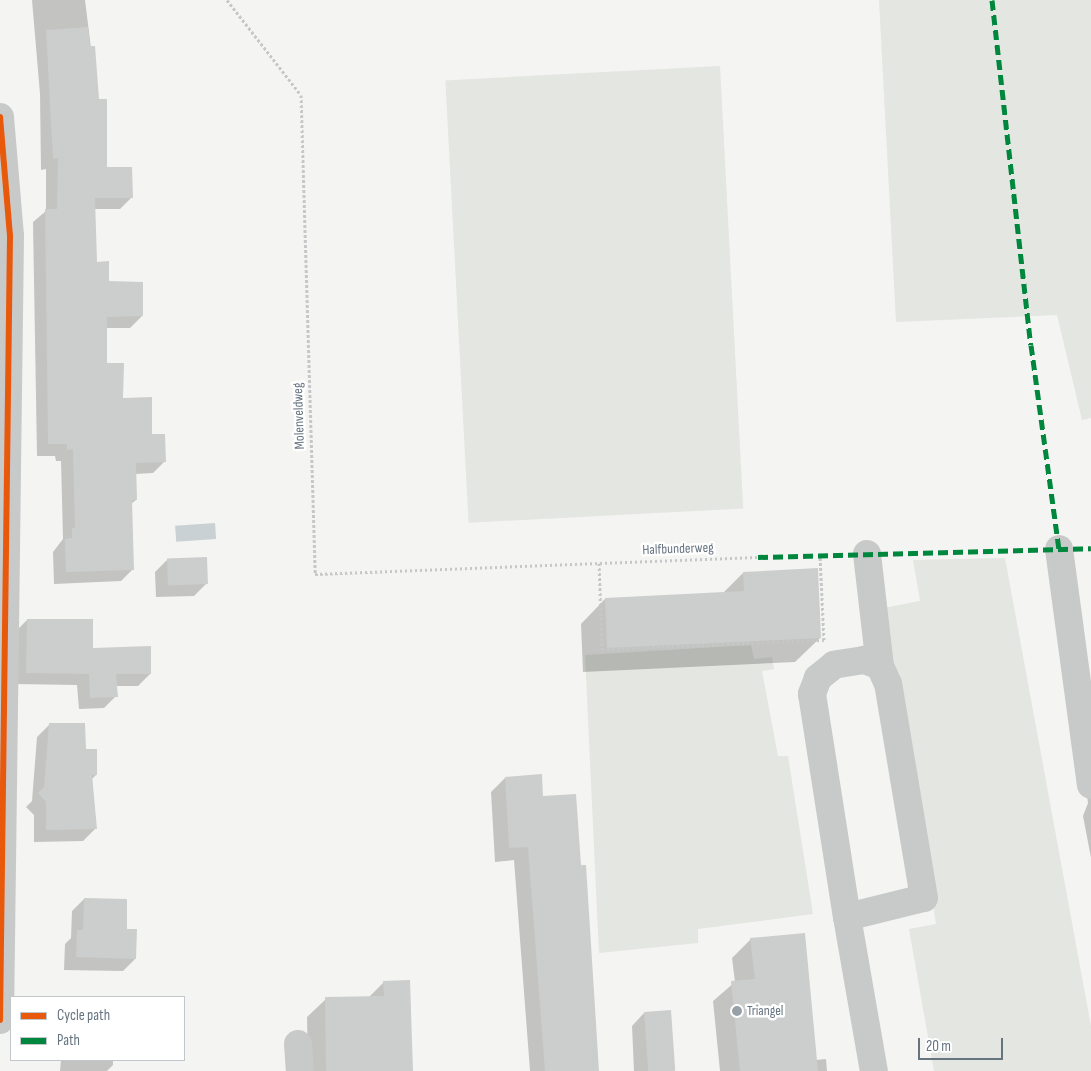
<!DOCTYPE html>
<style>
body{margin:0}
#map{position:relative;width:1091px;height:1071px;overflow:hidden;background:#f4f4f2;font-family:"Sofia Sans Condensed",sans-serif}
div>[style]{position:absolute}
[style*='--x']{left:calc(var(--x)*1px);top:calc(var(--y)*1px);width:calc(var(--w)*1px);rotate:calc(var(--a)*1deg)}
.green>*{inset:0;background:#e4e6e1;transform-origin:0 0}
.water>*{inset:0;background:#cad1d4;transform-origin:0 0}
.shadow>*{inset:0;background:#0003}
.building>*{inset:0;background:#cccdcd;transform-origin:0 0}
.path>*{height:3px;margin-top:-1.5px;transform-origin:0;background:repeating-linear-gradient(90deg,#c6c7c8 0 2.5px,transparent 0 5px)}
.minor>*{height:28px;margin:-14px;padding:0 14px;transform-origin:14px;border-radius:14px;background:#c8caca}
.quiet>*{height:5px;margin-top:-2.5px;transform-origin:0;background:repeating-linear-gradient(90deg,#00873e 0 10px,transparent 0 15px)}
.cycleway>*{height:6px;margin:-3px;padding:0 3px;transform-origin:3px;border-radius:3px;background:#e8590c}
.dots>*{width:14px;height:14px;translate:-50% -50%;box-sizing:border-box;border:2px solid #fff;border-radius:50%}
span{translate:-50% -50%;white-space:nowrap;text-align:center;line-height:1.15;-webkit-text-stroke:5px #fff;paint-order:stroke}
.street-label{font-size:14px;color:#667480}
.poi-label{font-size:14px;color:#667480}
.left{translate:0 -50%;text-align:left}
.legend{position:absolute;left:10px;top:996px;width:175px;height:65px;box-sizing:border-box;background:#fff;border:1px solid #c2c7cc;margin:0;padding:6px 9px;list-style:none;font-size:15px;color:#667480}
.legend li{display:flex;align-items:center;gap:10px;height:25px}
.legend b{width:25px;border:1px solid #c2c7cc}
.scale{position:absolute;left:918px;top:1038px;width:85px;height:22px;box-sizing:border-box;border:2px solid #667480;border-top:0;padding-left:6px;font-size:15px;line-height:18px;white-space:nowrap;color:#667480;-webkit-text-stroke:4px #fff;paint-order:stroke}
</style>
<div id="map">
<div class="green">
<div style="clip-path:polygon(879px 0,1091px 0,1091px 418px,1082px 420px,1057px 315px,896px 322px)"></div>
<div style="left:720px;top:66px;width:443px;height:275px;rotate:87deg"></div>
<div style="clip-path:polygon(1005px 558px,1091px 1026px,1091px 1071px,934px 1071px,909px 929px,936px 924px,883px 608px,920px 601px,913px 560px)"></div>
<div style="clip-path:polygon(751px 645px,754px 659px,772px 657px,774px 669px,762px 671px,778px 756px,788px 756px,813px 914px,698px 929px,698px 943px,599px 953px,585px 655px)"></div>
</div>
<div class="water">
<div style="left:215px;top:523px;width:16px;height:40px;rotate:86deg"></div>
</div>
<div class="shadow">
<div style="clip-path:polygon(32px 0,85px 0,106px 168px,132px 197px,120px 209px,94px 209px,95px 263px,107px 282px,142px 316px,130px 328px,105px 328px,106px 364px,122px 399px,151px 435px,165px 461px,153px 473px,135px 474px,136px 500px,131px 504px,133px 569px,121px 581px,54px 584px,53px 552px,63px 539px,61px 461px,56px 461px,55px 456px,37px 456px,33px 222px,46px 211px,46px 169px,41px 170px,40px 94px)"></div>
<div style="clip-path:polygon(168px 559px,207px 583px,194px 596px,156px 597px,155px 572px)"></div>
<div style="clip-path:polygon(743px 573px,820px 638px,795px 662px,583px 672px,581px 624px,605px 599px,722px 594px)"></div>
<div style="clip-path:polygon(27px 620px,92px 650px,150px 674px,138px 686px,116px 686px,116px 696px,104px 708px,79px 709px,77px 685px,15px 684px,15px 632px)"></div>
<div style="clip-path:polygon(1091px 723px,1091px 858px,1083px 816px,1088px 803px,1079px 735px)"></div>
<div style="clip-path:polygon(49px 725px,84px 750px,96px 775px,92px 779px,96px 828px,83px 841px,34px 842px,34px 815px,26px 807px,32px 801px,37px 737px)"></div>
<div style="clip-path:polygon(505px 778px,542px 798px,598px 1071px,530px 1071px,514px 860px,495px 862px,491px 792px)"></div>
<div style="clip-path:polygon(84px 899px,126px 930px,135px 959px,123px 971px,64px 970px,65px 944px,71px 938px,72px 911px)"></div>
<div style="clip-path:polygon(751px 939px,816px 1060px,826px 1059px,827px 1071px,720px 1071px,713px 1001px,735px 982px,732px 958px)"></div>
<div style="clip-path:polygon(384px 982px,412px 1071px,308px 1071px,307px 1017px,326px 999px,369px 997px)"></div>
<div style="clip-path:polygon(644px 1013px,673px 1071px,634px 1071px,632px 1026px)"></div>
<div style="clip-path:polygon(61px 1060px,113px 1060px,113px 1065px,107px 1071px,60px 1071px)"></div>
</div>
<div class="building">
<div style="clip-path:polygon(88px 27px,90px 46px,95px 46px,99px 99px,107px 99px,107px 167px,132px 167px,133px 198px,95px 198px,97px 262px,109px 261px,109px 281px,143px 282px,143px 316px,107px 317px,107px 363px,124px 363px,123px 398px,152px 397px,152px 434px,165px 434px,166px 462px,136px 463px,137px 500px,132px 500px,134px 570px,66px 572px,65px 539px,72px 538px,72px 528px,75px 528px,73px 449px,67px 450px,67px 444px,48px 444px,45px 209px,57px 209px,58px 158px,53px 159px,46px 30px)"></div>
<div style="left:207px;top:557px;width:27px;height:40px;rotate:88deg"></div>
<div style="clip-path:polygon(818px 568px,821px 638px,607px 648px,605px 598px,744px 591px,743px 572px)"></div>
<div style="clip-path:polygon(27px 619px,93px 619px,93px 648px,151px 646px,151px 674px,116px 674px,118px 697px,90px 698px,89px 674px,26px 673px)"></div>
<div style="clip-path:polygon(49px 723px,85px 723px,86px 749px,97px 749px,97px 775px,92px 775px,97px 829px,46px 830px,46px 802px,38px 793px,44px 787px)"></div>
<div style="clip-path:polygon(542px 774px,543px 796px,576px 794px,581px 865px,586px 865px,599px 1071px,545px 1071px,528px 847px,509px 848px,505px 777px)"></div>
<div style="clip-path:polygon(84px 898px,127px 899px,127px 929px,137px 929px,136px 959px,76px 957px,77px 930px,83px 930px)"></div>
<div style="clip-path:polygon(805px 933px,818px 1071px,740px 1071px,731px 981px,755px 979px,750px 938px)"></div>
<div style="clip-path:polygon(410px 980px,413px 1071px,326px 1071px,325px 997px,384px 996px,383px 981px)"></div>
<div style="left:671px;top:1010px;width:61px;height:27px;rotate:86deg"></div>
</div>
<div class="path">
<div style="--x:227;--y:0;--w:120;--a:52.1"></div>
<div style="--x:301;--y:95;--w:479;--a:88.3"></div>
<div style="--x:315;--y:574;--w:443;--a:-2.2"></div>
<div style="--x:599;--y:563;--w:86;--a:88"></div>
<div style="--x:602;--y:649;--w:222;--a:-2.3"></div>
<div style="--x:824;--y:640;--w:84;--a:-92.7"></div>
</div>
<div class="minor">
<div style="--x:0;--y:117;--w:119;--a:85.2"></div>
<div style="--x:10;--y:236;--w:784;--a:90.73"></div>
<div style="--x:1059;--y:549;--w:238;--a:82.3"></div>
<div style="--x:867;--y:554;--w:113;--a:83.4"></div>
<div style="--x:847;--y:917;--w:79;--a:-13.9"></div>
<div style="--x:924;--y:898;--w:217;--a:-99.5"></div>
<div style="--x:888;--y:684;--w:20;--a:-114"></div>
<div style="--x:880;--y:666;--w:17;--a:-159"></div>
<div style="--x:864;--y:660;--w:30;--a:171"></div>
<div style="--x:834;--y:665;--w:21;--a:141"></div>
<div style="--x:818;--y:678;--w:17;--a:111"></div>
<div style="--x:812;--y:694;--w:226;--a:81.1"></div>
<div style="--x:847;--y:917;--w:156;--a:80.1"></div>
<div style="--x:298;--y:1044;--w:27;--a:86"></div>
</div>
<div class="quiet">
<div style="--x:992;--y:0;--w:347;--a:83.6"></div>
<div style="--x:1031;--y:345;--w:206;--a:82.2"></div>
<div style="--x:758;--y:557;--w:333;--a:-1.5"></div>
</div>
<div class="cycleway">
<div style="--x:0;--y:117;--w:119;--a:85.2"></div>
<div style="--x:10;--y:236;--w:784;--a:90.73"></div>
</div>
<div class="dots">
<div style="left:737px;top:1011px;background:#98a1a8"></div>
</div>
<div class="street-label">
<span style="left:299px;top:416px;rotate:-92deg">Molenveldweg</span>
<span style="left:678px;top:549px;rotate:-2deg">Halfbunderweg</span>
</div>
<div class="poi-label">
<span class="left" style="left:747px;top:1011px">Triangel</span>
</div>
<ul class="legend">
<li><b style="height:6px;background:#e8590c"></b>Cycle path</li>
<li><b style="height:6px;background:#00873e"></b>Path</li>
</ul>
<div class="scale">20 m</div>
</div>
